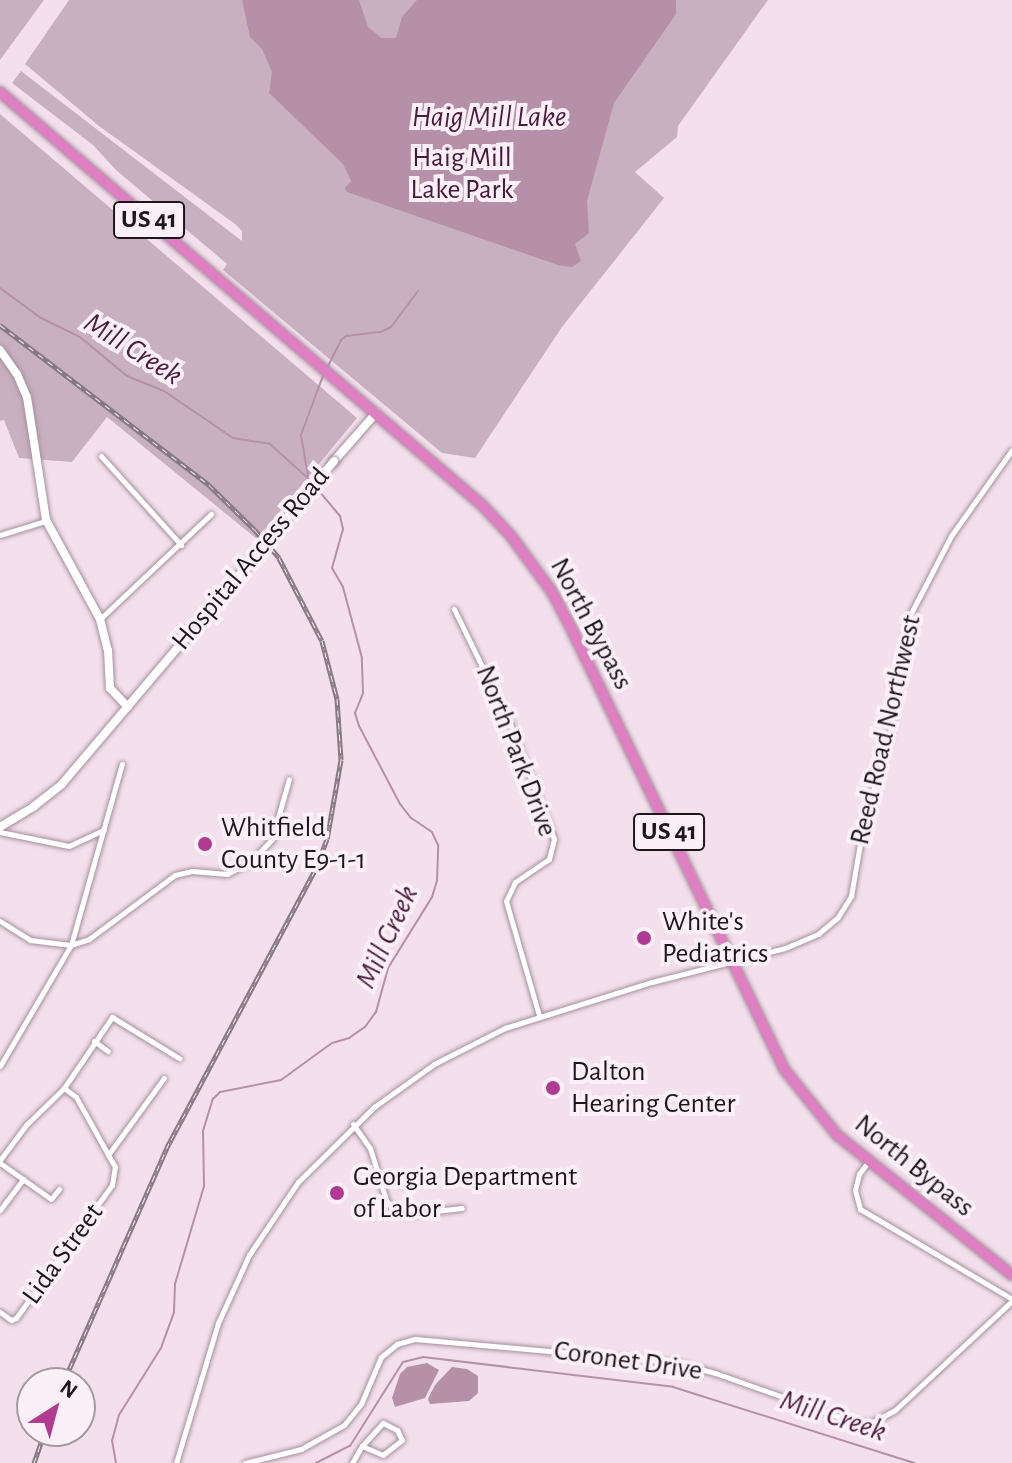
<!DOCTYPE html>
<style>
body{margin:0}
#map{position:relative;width:1012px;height:1463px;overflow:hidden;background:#f4e0ed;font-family:"Alegreya Sans",sans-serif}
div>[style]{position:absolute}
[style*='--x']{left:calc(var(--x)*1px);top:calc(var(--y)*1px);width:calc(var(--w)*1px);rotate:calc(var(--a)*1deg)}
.green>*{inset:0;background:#c9b0c0}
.water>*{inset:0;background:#b590a8}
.stream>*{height:2px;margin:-1px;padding:0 1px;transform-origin:1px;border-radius:1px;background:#b590a8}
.roads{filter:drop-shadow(0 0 2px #a4919d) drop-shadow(0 0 2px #a4919d)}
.street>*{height:5px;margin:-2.5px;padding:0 2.5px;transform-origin:2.5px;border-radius:2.5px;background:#fff}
.secondary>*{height:8px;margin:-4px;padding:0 4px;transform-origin:4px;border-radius:4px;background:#fff}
.highway>*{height:10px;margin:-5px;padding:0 5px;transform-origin:5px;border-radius:5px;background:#dd7fc0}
.rail>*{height:5px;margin-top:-2.5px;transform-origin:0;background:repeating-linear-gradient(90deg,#fcf0f8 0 6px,#867982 0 12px);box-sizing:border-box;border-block:2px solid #867982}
.bridges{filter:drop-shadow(0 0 2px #a4919d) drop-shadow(0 0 2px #a4919d)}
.secondary-bridge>*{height:8px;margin:-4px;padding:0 4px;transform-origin:4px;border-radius:4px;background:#fff}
.dots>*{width:22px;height:22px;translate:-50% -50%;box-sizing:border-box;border:4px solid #fcf0f8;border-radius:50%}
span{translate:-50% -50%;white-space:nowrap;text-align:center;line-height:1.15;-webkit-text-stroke:8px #fcf0f8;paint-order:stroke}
.shield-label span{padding:2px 6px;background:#fcf0f8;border:2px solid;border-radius:6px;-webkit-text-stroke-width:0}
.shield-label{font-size:26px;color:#1d161a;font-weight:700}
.park-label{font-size:28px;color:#461839}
.street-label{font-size:28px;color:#1d161a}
.poi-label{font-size:28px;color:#1d161a}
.left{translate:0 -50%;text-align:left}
.water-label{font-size:30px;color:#4b1c3d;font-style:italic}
.north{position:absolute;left:16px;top:1367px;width:80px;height:80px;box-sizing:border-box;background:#fcf0f8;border:2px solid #a3999f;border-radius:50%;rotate:36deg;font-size:22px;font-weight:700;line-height:32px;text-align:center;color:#1d161a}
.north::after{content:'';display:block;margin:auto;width:28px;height:36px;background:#b13b92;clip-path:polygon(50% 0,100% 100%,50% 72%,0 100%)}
</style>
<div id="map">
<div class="green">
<div style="clip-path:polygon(0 0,44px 0,0 60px)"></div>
<div style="clip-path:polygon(69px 0,768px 0,678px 126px,677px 137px,635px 172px,664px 198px,562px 327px,475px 458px,442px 453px,223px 270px,227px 264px,116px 170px,93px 145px,12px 83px,21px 71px,242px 241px,242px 231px,235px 224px,99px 126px,25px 64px)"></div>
<div style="clip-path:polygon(0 114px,357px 418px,257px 539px,107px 417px,72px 462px,19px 458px,4px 420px,0 421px)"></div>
</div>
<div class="water">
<div style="clip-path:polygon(242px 0,359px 0,368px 27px,382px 38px,396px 38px,402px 17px,417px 0,676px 0,676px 14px,614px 103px,587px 201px,589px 233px,575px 244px,581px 261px,572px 267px,558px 265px,347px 192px,345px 188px,351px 181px,343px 164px,269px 93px,272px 72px,262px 49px,250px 37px)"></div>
<div style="clip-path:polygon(427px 1363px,439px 1370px,425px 1398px,395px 1407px,392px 1398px,400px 1374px,407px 1367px)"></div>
<div style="clip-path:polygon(452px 1367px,467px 1369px,478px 1376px,478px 1393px,469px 1401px,430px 1404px,428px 1399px,435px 1385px)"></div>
</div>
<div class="stream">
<div style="--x:0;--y:288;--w:51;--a:36.2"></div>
<div style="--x:41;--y:318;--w:43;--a:26"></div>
<div style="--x:80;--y:337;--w:61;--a:39.7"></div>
<div style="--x:127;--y:376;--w:40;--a:22"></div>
<div style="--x:164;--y:391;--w:83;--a:34.3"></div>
<div style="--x:233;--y:438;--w:37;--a:9"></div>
<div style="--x:270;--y:444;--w:55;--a:42.1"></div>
<div style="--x:328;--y:366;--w:29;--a:-63"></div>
<div style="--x:341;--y:340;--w:6;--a:-39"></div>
<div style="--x:346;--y:336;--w:35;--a:-7"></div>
<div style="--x:381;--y:332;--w:11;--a:-27"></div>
<div style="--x:391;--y:327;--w:45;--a:-53.1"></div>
<div style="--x:308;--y:476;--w:42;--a:-99.7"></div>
<div style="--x:301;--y:435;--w:63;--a:-69.6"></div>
<div style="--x:116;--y:1463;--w:22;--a:-100"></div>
<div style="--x:112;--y:1441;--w:27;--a:-75"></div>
<div style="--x:119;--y:1415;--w:79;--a:-57.9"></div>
<div style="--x:161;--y:1348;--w:38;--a:-70"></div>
<div style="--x:174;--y:1312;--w:28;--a:-88"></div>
<div style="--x:175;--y:1284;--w:102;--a:-73.5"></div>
<div style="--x:204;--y:1186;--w:55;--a:-91"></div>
<div style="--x:203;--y:1131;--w:34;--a:-73"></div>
<div style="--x:213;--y:1099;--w:10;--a:-45"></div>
<div style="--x:220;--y:1092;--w:62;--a:-11.1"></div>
<div style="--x:281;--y:1080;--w:63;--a:-36"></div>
<div style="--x:332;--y:1043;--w:18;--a:-16"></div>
<div style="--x:349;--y:1038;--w:19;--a:-35"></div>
<div style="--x:365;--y:1027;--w:19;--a:-54"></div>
<div style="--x:376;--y:1012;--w:46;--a:-74.7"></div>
<div style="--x:388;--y:968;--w:84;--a:-58.2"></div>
<div style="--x:432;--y:897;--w:17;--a:-73"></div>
<div style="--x:437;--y:881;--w:36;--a:-88"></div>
<div style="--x:438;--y:845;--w:14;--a:-115"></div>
<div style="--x:432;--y:832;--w:25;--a:-146"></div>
<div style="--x:411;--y:818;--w:18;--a:-128"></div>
<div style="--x:400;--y:804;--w:88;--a:-117.7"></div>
<div style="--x:359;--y:726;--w:14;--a:-107"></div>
<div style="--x:355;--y:713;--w:22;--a:-68"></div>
<div style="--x:363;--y:693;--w:35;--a:-92"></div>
<div style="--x:362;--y:658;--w:73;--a:-105"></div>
<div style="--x:343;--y:587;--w:22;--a:-120"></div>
<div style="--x:332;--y:568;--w:41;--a:-74.2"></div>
<div style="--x:343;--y:529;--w:13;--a:-103"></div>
<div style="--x:340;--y:516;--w:39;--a:-130"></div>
<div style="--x:316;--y:1463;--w:38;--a:-27"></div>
<div style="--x:350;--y:1446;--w:99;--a:-57.8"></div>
<div style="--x:403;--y:1362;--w:21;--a:-14"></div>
<div style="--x:423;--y:1357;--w:252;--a:6.8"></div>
<div style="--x:673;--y:1387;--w:253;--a:17.5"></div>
</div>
<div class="roads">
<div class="street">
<div style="--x:101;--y:456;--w:120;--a:48"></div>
<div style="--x:0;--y:535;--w:47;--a:-17.3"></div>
<div style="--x:454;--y:609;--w:128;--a:64"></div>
<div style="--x:510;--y:724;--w:123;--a:69.1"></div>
<div style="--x:554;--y:839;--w:21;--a:104"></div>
<div style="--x:549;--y:859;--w:41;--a:145.9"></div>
<div style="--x:515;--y:882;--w:21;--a:115"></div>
<div style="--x:506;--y:901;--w:119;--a:73.9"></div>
<div style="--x:100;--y:619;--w:153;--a:-43.4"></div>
<div style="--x:0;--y:832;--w:70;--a:11.5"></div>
<div style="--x:69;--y:846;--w:38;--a:-25"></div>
<div style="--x:0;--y:921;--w:36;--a:32"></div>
<div style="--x:30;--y:940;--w:41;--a:7"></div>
<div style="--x:71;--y:945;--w:19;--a:-18"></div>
<div style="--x:89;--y:939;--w:107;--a:-36.7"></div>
<div style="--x:175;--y:875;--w:17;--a:-13"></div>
<div style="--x:192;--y:871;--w:35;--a:5"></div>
<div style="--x:227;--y:874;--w:27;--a:-28"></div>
<div style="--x:251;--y:861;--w:30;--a:-46"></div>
<div style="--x:272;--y:839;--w:62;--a:-74.2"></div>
<div style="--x:94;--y:1041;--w:17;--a:36"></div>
<div style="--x:0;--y:1066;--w:140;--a:-59.6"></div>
<div style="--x:71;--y:945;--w:188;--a:-74.3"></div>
<div style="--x:353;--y:1124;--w:29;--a:55"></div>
<div style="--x:370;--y:1148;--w:54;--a:72.9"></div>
<div style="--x:386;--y:1200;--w:15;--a:53"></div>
<div style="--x:395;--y:1212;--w:14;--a:8"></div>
<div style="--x:409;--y:1214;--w:53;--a:-6.5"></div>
<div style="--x:108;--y:1155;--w:95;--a:-54"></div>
<div style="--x:0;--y:1160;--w:44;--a:-53.4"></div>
<div style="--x:26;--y:1125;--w:53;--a:-44.2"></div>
<div style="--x:64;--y:1088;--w:86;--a:-55.9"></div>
<div style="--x:112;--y:1017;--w:79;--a:31.5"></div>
<div style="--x:868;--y:1162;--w:15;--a:127"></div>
<div style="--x:859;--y:1174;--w:16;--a:104"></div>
<div style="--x:855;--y:1190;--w:20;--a:75"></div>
<div style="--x:860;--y:1209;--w:177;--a:30.6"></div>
<div style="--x:0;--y:1163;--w:62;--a:35.2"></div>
<div style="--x:51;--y:1199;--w:13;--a:-51"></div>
<div style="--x:0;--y:1210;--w:39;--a:-53"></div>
<div style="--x:0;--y:1312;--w:14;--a:36"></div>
<div style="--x:11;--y:1320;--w:5;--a:-22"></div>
<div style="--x:16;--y:1318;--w:164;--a:-54.2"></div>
<div style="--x:112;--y:1185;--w:18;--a:-81"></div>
<div style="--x:115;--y:1167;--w:80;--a:-119.1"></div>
<div style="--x:76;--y:1097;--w:15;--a:-143"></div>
<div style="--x:176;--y:1463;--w:146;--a:-73.3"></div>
<div style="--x:218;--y:1323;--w:75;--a:-65.5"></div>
<div style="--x:249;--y:1255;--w:88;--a:-56.1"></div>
<div style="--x:298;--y:1182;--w:107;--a:-44.6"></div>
<div style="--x:374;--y:1107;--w:74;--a:-35.6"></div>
<div style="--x:434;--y:1064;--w:80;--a:-26.9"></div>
<div style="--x:505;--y:1028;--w:154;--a:-17.4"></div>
<div style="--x:652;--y:982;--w:137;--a:-14.3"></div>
<div style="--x:785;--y:948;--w:36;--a:-23"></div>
<div style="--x:818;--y:934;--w:26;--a:-40"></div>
<div style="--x:838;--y:917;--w:25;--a:-58"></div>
<div style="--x:851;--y:896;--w:76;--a:-80.2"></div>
<div style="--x:864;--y:821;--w:92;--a:-73.5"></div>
<div style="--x:890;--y:733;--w:115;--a:-81"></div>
<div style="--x:908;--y:619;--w:93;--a:-62.6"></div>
<div style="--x:951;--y:536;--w:105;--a:-54.7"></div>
<div style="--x:245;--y:1463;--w:58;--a:-14"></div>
<div style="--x:301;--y:1449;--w:49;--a:-29.2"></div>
<div style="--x:344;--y:1425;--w:27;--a:-51"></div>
<div style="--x:361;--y:1404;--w:51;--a:-66.9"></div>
<div style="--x:381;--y:1357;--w:21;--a:-39"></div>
<div style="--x:397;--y:1344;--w:19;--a:-16"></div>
<div style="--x:415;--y:1339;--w:261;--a:5.1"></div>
<div style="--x:675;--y:1362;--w:41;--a:15.4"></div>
<div style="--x:715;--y:1373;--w:147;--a:19.4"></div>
<div style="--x:854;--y:1422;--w:17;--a:3"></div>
<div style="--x:871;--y:1423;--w:27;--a:-28"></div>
<div style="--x:895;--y:1410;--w:160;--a:-43"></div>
<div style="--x:352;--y:1463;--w:20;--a:-60"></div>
<div style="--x:362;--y:1446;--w:31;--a:-48"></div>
<div style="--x:383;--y:1423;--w:16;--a:27"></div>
<div style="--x:397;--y:1430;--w:11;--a:63"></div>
<div style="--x:402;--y:1440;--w:24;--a:142"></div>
<div style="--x:383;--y:1455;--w:23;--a:-157"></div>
</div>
<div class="secondary">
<div style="--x:0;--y:350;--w:29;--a:55"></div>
<div style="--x:17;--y:374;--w:25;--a:67"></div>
<div style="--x:27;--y:397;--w:124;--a:81.2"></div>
<div style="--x:46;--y:520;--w:113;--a:61.4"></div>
<div style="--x:100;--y:619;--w:32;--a:76"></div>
<div style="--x:108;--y:650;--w:38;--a:87"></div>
<div style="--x:110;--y:688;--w:26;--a:47"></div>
<div style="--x:334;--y:461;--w:64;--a:-48.8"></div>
<div style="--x:0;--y:827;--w:39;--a:-31"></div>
<div style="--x:33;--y:807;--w:37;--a:-38"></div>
<div style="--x:62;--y:784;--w:300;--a:-49.7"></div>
</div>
<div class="highway">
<div style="--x:0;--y:92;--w:635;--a:40.59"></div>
<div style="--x:482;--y:505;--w:42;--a:46.9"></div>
<div style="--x:511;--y:536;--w:69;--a:53.8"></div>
<div style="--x:552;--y:592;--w:41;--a:62.2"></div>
<div style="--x:571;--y:628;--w:490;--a:64.2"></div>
<div style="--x:784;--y:1069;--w:85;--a:51.2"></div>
<div style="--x:837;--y:1135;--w:224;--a:38.7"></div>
</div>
</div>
<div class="rail">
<div style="--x:0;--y:325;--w:263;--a:37.4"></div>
<div style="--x:209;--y:485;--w:64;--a:44.4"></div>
<div style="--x:255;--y:530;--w:37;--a:49"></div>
<div style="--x:279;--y:558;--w:93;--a:62.6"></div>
<div style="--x:322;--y:641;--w:60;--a:75.5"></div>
<div style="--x:337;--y:699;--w:61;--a:86.2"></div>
<div style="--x:341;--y:760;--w:80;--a:100"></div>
<div style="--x:327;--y:839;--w:33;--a:111"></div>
<div style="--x:315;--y:870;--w:310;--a:118.1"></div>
<div style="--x:169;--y:1143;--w:262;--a:113.8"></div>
<div style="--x:34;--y:1463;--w:34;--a:-71"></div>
</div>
<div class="bridges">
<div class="secondary-bridge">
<div style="--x:256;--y:555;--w:122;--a:-50.3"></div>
</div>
</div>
<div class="dots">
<div style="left:205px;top:844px;background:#b13b92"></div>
<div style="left:644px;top:938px;background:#b13b92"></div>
<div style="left:553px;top:1088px;background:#b13b92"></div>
<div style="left:337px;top:1193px;background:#b13b92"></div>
</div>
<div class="shield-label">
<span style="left:149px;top:220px">US 41</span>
<span style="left:669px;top:832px">US 41</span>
</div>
<div class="park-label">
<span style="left:462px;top:174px">Haig Mill<br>Lake Park</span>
</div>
<div class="street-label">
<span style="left:251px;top:559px;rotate:-50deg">Hospital Access Road</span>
<span style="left:591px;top:624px;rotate:62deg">North Bypass</span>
<span style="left:886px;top:730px;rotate:-77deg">Reed Road Northwest</span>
<span style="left:516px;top:751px;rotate:69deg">North Park Drive</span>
<span style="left:914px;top:1166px;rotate:39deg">North Bypass</span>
<span style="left:63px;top:1254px;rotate:-54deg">Lida Street</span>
<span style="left:628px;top:1361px;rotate:8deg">Coronet Drive</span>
</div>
<div class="poi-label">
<span class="left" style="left:221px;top:844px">Whitfield<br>County E9-1-1</span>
<span class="left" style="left:662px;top:938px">White's<br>Pediatrics</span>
<span class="left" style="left:571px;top:1088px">Dalton<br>Hearing Center</span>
<span class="left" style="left:353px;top:1193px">Georgia Department<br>of Labor</span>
</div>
<div class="water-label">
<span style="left:489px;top:117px">Haig Mill Lake</span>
<span style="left:133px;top:349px;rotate:32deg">Mill Creek</span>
<span style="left:387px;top:937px;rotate:-65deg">Mill Creek</span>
<span style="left:833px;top:1416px;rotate:18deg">Mill Creek</span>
</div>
<div class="north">N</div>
</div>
